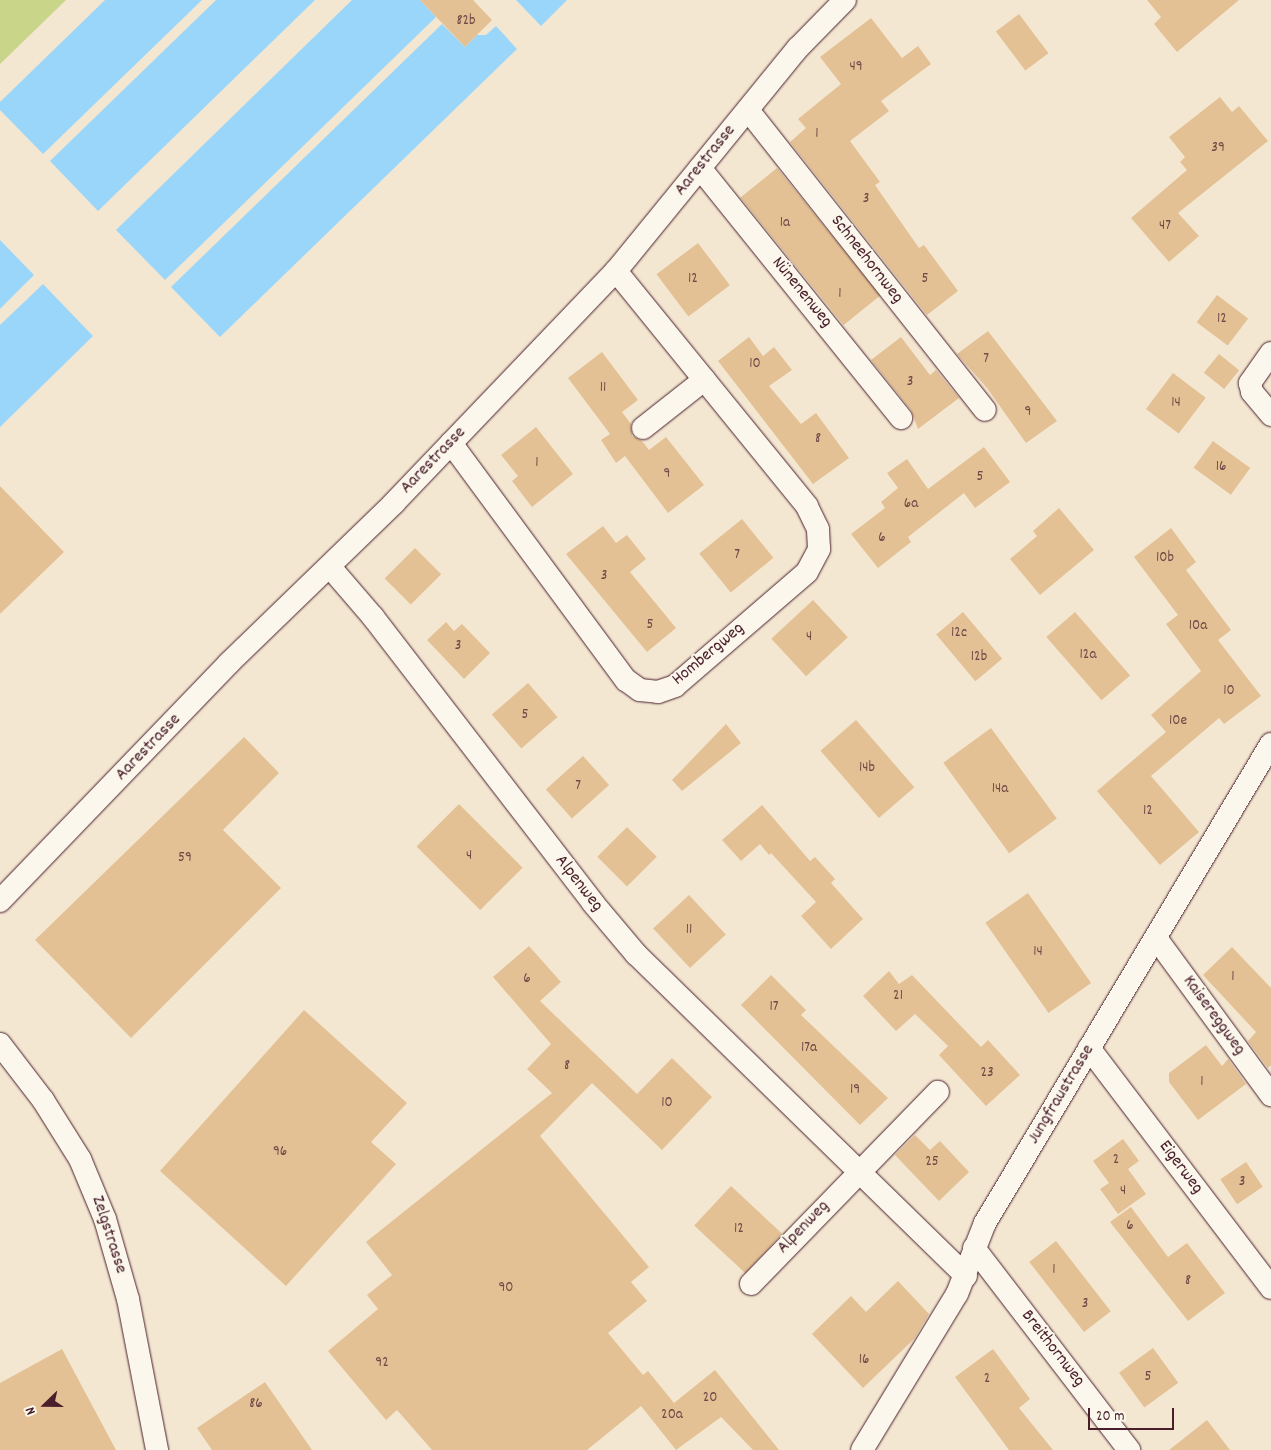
<!DOCTYPE html>
<meta charset="utf-8">
<style>
body{margin:0}
#map{position:relative;width:1271px;height:1450px;overflow:hidden;background:#f4e7d2;font-family:Dekko,sans-serif}
div>[style]{position:absolute}
[style*='--x']{left:calc(var(--x)*1px);top:calc(var(--y)*1px);width:calc(var(--w)*1px);rotate:calc(var(--a)*1deg)}
.green>*{inset:0;background:#c9d589}
.water>*{inset:0;background:#99d6fa}
.building>*{inset:0;background:#e3c195;transform-origin:0 0}
.roads{filter:drop-shadow(0 0 1px #4a1f2b) drop-shadow(0 0 1px #4a1f2b)}
.street>*{height:22px;margin:-11px;padding:0 11px;transform-origin:11px;border-radius:11px;background:#fbf7ec}
span{translate:-50% -50%;white-space:nowrap;text-align:center;line-height:1.15;-webkit-text-stroke:4px #fbf7ec;paint-order:stroke}
.number-label{font-size:15px;color:#704846}
.number-label span{-webkit-text-stroke-width:0}
.street-label{font-size:18px;color:#4a1f2b}
.north{position:absolute;left:20px;top:1380px;width:50px;height:50px;-webkit-text-stroke:4px #fbf7ec;paint-order:stroke;rotate:248deg;font-size:14px;font-weight:700;line-height:20px;text-align:center;color:#4a1f2b}
.north::after{content:'';display:block;margin:auto;width:18px;height:22px;background:#4a1f2b;clip-path:polygon(50% 0,100% 100%,50% 72%,0 100%)}
.scale{position:absolute;left:1088px;top:1408px;width:86px;height:22px;box-sizing:border-box;border:2px solid #4a1f2b;border-top:0;padding-left:6px;font-size:15px;line-height:18px;white-space:nowrap;color:#4a1f2b;-webkit-text-stroke:4px #fbf7ec;paint-order:stroke}
</style>
<div id="map">
<div class="green">
<div style="clip-path:polygon(0 0,66px 0,0 64px)"></div>
</div>
<div class="water">
<div style="clip-path:polygon(105px 0,202px 0,43px 154px,0 110px,0 102px)"></div>
<div style="clip-path:polygon(216px 0,315px 0,98px 211px,50px 161px)"></div>
<div style="clip-path:polygon(352px 0,420px 0,436px 17px,165px 280px,116px 230px)"></div>
<div style="clip-path:polygon(516px 0,567px 0,541px 26px)"></div>
<div style="clip-path:polygon(442px 24px,465px 47px,477px 35px,486px 35px,496px 26px,517px 49px,220px 337px,171px 287px)"></div>
<div style="clip-path:polygon(0 240px,34px 275px,0 309px)"></div>
<div style="clip-path:polygon(43px 284px,93px 336px,0 427px,0 325px)"></div>
</div>
<div class="building">
<div style="clip-path:polygon(420px 0,473px 0,492px 20px,465px 47px)"></div>
<div style="clip-path:polygon(1147px 0,1239px 0,1177px 52px,1154px 24px,1161px 17px)"></div>
<div style="left:1019px;top:14px;width:49px;height:29px;rotate:53deg"></div>
<div style="clip-path:polygon(871px 18px,902px 58px,918px 46px,931px 64px,881px 101px,889px 111px,850px 141px,880px 182px,875px 185px,919px 248px,924px 245px,958px 291px,927px 315px,790px 142px,806px 128px,798px 119px,841px 84px,820px 57px)"></div>
<div style="clip-path:polygon(1220px 97px,1232px 112px,1239px 106px,1268px 141px,1178px 213px,1199px 236px,1169px 262px,1131px 218px,1187px 170px,1180px 162px,1185px 157px,1169px 137px)"></div>
<div style="left:777px;top:168px;width:164px;height:47px;rotate:51deg"></div>
<div style="left:698px;top:243px;width:53px;height:52px;rotate:53deg"></div>
<div style="left:1217px;top:295px;width:39px;height:34px;rotate:37deg"></div>
<div style="clip-path:polygon(988px 331px,1057px 421px,1026px 443px,987px 388px,957px 354px)"></div>
<div style="clip-path:polygon(749px 337px,763px 356px,774px 347px,792px 370px,769px 386px,801px 424px,816px 413px,849px 458px,813px 484px,718px 361px)"></div>
<div style="clip-path:polygon(901px 337px,930px 375px,936px 370px,959px 398px,918px 429px,911px 410px,871px 360px)"></div>
<div style="clip-path:polygon(602px 352px,638px 400px,622px 412px,631px 424px,632px 436px,642px 441px,649px 450px,666px 437px,704px 485px,668px 513px,625px 456px,616px 463px,601px 440px,610px 434px,568px 378px)"></div>
<div style="left:1219px;top:354px;width:26px;height:24px;rotate:39deg"></div>
<div style="left:1173px;top:373px;width:41px;height:45px;rotate:37deg"></div>
<div style="clip-path:polygon(536px 427px,573px 474px,532px 507px,512px 481px,518px 476px,501px 455px)"></div>
<div style="left:1213px;top:441px;width:46px;height:33px;rotate:36deg"></div>
<div style="clip-path:polygon(984px 447px,1010px 482px,975px 508px,964px 493px,908px 537px,911px 542px,878px 568px,851px 534px,885px 508px,881px 502px,898px 488px,887px 473px,907px 459px,928px 489px)"></div>
<div style="clip-path:polygon(0 486px,64px 552px,0 614px)"></div>
<div style="clip-path:polygon(1059px 508px,1094px 550px,1040px 595px,1010px 559px,1037px 536px,1033px 531px)"></div>
<div style="left:742px;top:519px;width:50px;height:55px;rotate:51deg"></div>
<div style="clip-path:polygon(603px 526px,616px 543px,627px 535px,646px 559px,630px 572px,676px 628px,647px 652px,566px 554px)"></div>
<div style="clip-path:polygon(1171px 528px,1196px 562px,1186px 570px,1231px 630px,1218px 640px,1261px 696px,1224px 724px,1219px 718px,1151px 776px,1199px 832px,1160px 865px,1097px 791px,1166px 732px,1151px 715px,1201px 671px,1166px 624px,1178px 615px,1134px 557px)"></div>
<div style="left:415px;top:548px;width:37px;height:43px;rotate:45deg"></div>
<div style="left:813px;top:600px;width:51px;height:57px;rotate:47deg"></div>
<div style="left:963px;top:612px;width:61px;height:35px;rotate:50deg"></div>
<div style="left:1075px;top:612px;width:84px;height:38px;rotate:49deg"></div>
<div style="clip-path:polygon(446px 622px,454px 631px,462px 624px,490px 653px,464px 679px,427px 640px)"></div>
<div style="left:528px;top:683px;width:45px;height:48px;rotate:49deg"></div>
<div style="left:856px;top:720px;width:89px;height:47px;rotate:49deg"></div>
<div style="clip-path:polygon(726px 724px,741px 743px,682px 791px,672px 780px)"></div>
<div style="left:991px;top:728px;width:112px;height:59px;rotate:54deg"></div>
<div style="clip-path:polygon(244px 737px,279px 773px,223px 830px,281px 888px,131px 1038px,35px 940px)"></div>
<div style="left:583px;top:756px;width:39px;height:50px;rotate:48deg"></div>
<div style="left:459px;top:804px;width:90px;height:60px;rotate:45deg"></div>
<div style="clip-path:polygon(762px 805px,810px 861px,815px 857px,835px 879px,831px 883px,863px 919px,831px 949px,801px 916px,816px 902px,771px 853px,769px 855px,760px 844px,741px 861px,722px 840px)"></div>
<div style="left:627px;top:827px;width:42px;height:42px;rotate:45deg"></div>
<div style="left:1028px;top:893px;width:110px;height:52px;rotate:55deg"></div>
<div style="left:689px;top:895px;width:54px;height:49px;rotate:47deg"></div>
<div style="clip-path:polygon(529px 946px,561px 982px,540px 1001px,637px 1094px,672px 1058px,712px 1097px,662px 1150px,592px 1083px,540px 1136px,649px 1267px,631px 1282px,647px 1301px,608px 1333px,643px 1375px,648px 1371px,674px 1403px,715px 1370px,779px 1450px,753px 1450px,721px 1417px,676px 1450px,641px 1406px,587px 1450px,432px 1450px,397px 1410px,386px 1420px,328px 1351px,378px 1309px,367px 1295px,392px 1275px,366px 1242px,552px 1093px,527px 1069px,551px 1044px,493px 977px)"></div>
<div style="clip-path:polygon(1232px 947px,1271px 988px,1271px 1065px,1268px 1068px,1248px 1041px,1256px 1032px,1203px 975px)"></div>
<div style="clip-path:polygon(889px 971px,899px 984px,912px 975px,981px 1047px,988px 1040px,1020px 1075px,986px 1106px,939px 1055px,948px 1046px,915px 1014px,896px 1031px,863px 996px)"></div>
<div style="clip-path:polygon(771px 975px,806px 1010px,801px 1015px,888px 1098px,860px 1125px,741px 1005px)"></div>
<div style="clip-path:polygon(304px 1010px,407px 1103px,371px 1142px,396px 1164px,286px 1286px,160px 1171px)"></div>
<div style="clip-path:polygon(1206px 1045px,1222px 1066px,1228px 1059px,1246px 1084px,1198px 1120px,1169px 1082px,1169px 1073px)"></div>
<div style="clip-path:polygon(915px 1135px,930px 1150px,940px 1141px,969px 1172px,939px 1201px,895px 1155px)"></div>
<div style="clip-path:polygon(1123px 1139px,1139px 1161px,1128px 1169px,1146px 1194px,1118px 1214px,1100px 1189px,1109px 1183px,1093px 1161px)"></div>
<div style="left:1246px;top:1162px;width:30px;height:31px;rotate:56deg"></div>
<div style="left:731px;top:1186px;width:70px;height:54px;rotate:43deg"></div>
<div style="clip-path:polygon(1131px 1207px,1168px 1257px,1187px 1243px,1225px 1293px,1188px 1321px,1110px 1222px)"></div>
<div style="left:1056px;top:1241px;width:89px;height:34px;rotate:52deg"></div>
<div style="clip-path:polygon(898px 1281px,929px 1314px,914px 1339px,863px 1388px,812px 1334px,851px 1296px,866px 1312px)"></div>
<div style="left:1153px;top:1348px;width:43px;height:42px;rotate:54deg"></div>
<div style="clip-path:polygon(62px 1349px,116px 1450px,0 1450px,0 1383px)"></div>
<div style="clip-path:polygon(993px 1349px,1030px 1399px,1019px 1408px,1053px 1450px,1009px 1450px,955px 1377px)"></div>
<div style="clip-path:polygon(265px 1382px,312px 1450px,212px 1450px,197px 1428px)"></div>
<div style="clip-path:polygon(1207px 1420px,1230px 1450px,1169px 1450px)"></div>
</div>
<div class="roads">
<div class="street">
<div style="--x:748;--y:110;--w:382;--a:51.7"></div>
<div style="--x:700;--y:168;--w:321;--a:51.2"></div>
<div style="--x:1271;--y:353;--w:37;--a:125"></div>
<div style="--x:1250;--y:383;--w:9;--a:77"></div>
<div style="--x:1252;--y:392;--w:30;--a:50"></div>
<div style="--x:643;--y:428;--w:78;--a:-38.2"></div>
<div style="--x:451;--y:443;--w:295;--a:53.6"></div>
<div style="--x:626;--y:680;--w:17;--a:36"></div>
<div style="--x:640;--y:690;--w:18;--a:6"></div>
<div style="--x:658;--y:692;--w:18;--a:-19"></div>
<div style="--x:675;--y:686;--w:174;--a:-40.8"></div>
<div style="--x:807;--y:572;--w:26;--a:-62"></div>
<div style="--x:819;--y:549;--w:20;--a:-93"></div>
<div style="--x:818;--y:529;--w:25;--a:-116"></div>
<div style="--x:807;--y:506;--w:303;--a:-129.1"></div>
<div style="--x:330;--y:567;--w:66;--a:49.3"></div>
<div style="--x:373;--y:617;--w:361;--a:52.4"></div>
<div style="--x:593;--y:903;--w:67;--a:49.9"></div>
<div style="--x:636;--y:954;--w:461;--a:44.3"></div>
<div style="--x:0;--y:901;--w:330;--a:-46.1"></div>
<div style="--x:229;--y:663;--w:230;--a:-44.1"></div>
<div style="--x:394;--y:503;--w:321;--a:-46.3"></div>
<div style="--x:616;--y:271;--w:288;--a:-50.8"></div>
<div style="--x:798;--y:48;--w:67;--a:-45.6"></div>
<div style="--x:1156;--y:938;--w:195;--a:53.8"></div>
<div style="--x:0;--y:1044;--w:71;--a:52.5"></div>
<div style="--x:43;--y:1100;--w:70;--a:57.9"></div>
<div style="--x:80;--y:1159;--w:65;--a:67.4"></div>
<div style="--x:105;--y:1219;--w:83;--a:74"></div>
<div style="--x:128;--y:1299;--w:154;--a:79.1"></div>
<div style="--x:1089;--y:1048;--w:301;--a:52.8"></div>
<div style="--x:974;--y:1248;--w:255;--a:52.5"></div>
<div style="--x:751;--y:1284;--w:268;--a:-45.8"></div>
<div style="--x:862;--y:1450;--w:183;--a:-58.7"></div>
<div style="--x:957;--y:1294;--w:76;--a:-68.5"></div>
<div style="--x:985;--y:1223;--w:558;--a:-59.16"></div>
</div>
</div>
<div class="number-label">
<span style="left:466px;top:22px">82b</span>
<span style="left:856px;top:68px">49</span>
<span style="left:817px;top:135px">1</span>
<span style="left:1218px;top:149px">39</span>
<span style="left:866px;top:200px">3</span>
<span style="left:785px;top:224px">1a</span>
<span style="left:1165px;top:227px">47</span>
<span style="left:693px;top:280px">12</span>
<span style="left:925px;top:280px">5</span>
<span style="left:840px;top:295px">1</span>
<span style="left:1222px;top:320px">12</span>
<span style="left:986px;top:360px">7</span>
<span style="left:755px;top:365px">10</span>
<span style="left:910px;top:383px">3</span>
<span style="left:603px;top:389px">11</span>
<span style="left:1176px;top:404px">14</span>
<span style="left:1028px;top:413px">9</span>
<span style="left:818px;top:440px">8</span>
<span style="left:537px;top:464px">1</span>
<span style="left:1221px;top:468px">16</span>
<span style="left:667px;top:475px">9</span>
<span style="left:980px;top:478px">5</span>
<span style="left:911px;top:505px">6a</span>
<span style="left:882px;top:539px">6</span>
<span style="left:737px;top:556px">7</span>
<span style="left:1165px;top:559px">10b</span>
<span style="left:604px;top:577px">3</span>
<span style="left:650px;top:626px">5</span>
<span style="left:1198px;top:627px">10a</span>
<span style="left:959px;top:634px">12c</span>
<span style="left:809px;top:638px">4</span>
<span style="left:458px;top:647px">3</span>
<span style="left:1088px;top:656px">12a</span>
<span style="left:979px;top:658px">12b</span>
<span style="left:1229px;top:692px">10</span>
<span style="left:525px;top:716px">5</span>
<span style="left:1178px;top:722px">10e</span>
<span style="left:867px;top:769px">14b</span>
<span style="left:578px;top:787px">7</span>
<span style="left:1000px;top:790px">14a</span>
<span style="left:1148px;top:812px">12</span>
<span style="left:469px;top:857px">4</span>
<span style="left:185px;top:859px">59</span>
<span style="left:689px;top:931px">11</span>
<span style="left:1038px;top:953px">14</span>
<span style="left:1233px;top:978px">1</span>
<span style="left:527px;top:980px">6</span>
<span style="left:898px;top:997px">21</span>
<span style="left:774px;top:1008px">17</span>
<span style="left:809px;top:1049px">17a</span>
<span style="left:567px;top:1067px">8</span>
<span style="left:987px;top:1074px">23</span>
<span style="left:1202px;top:1083px">1</span>
<span style="left:855px;top:1091px">19</span>
<span style="left:667px;top:1104px">10</span>
<span style="left:280px;top:1153px">96</span>
<span style="left:1116px;top:1161px">2</span>
<span style="left:932px;top:1163px">25</span>
<span style="left:1242px;top:1183px">3</span>
<span style="left:1123px;top:1192px">4</span>
<span style="left:1130px;top:1227px">6</span>
<span style="left:739px;top:1230px">12</span>
<span style="left:1054px;top:1271px">1</span>
<span style="left:1188px;top:1282px">8</span>
<span style="left:506px;top:1289px">90</span>
<span style="left:1085px;top:1305px">3</span>
<span style="left:864px;top:1361px">16</span>
<span style="left:382px;top:1364px">92</span>
<span style="left:1148px;top:1378px">5</span>
<span style="left:987px;top:1380px">2</span>
<span style="left:710px;top:1399px">20</span>
<span style="left:256px;top:1405px">86</span>
<span style="left:672px;top:1416px">20a</span>
</div>
<div class="street-label">
<span style="left:706px;top:161px;rotate:-51deg">Aarestrasse</span>
<span style="left:866px;top:260px;rotate:52deg">Schneehornweg</span>
<span style="left:801px;top:293px;rotate:51deg">Nünenenweg</span>
<span style="left:434px;top:461px;rotate:-46deg">Aarestrasse</span>
<span style="left:709px;top:655px;rotate:-40deg">Hombergweg</span>
<span style="left:149px;top:748px;rotate:-46deg">Aarestrasse</span>
<span style="left:578px;top:884px;rotate:52deg">Alpenweg</span>
<span style="left:1213px;top:1016px;rotate:54deg">Kaisereggweg</span>
<span style="left:1062px;top:1095px;rotate:-59deg">Jungfraustrasse</span>
<span style="left:1180px;top:1168px;rotate:53deg">Eigerweg</span>
<span style="left:804px;top:1228px;rotate:-46deg">Alpenweg</span>
<span style="left:108px;top:1235px;rotate:72deg">Zelgstrasse</span>
<span style="left:1052px;top:1349px;rotate:52deg">Breithornweg</span>
</div>
<div class="north">N</div>
<div class="scale">20 m</div>
</div>
